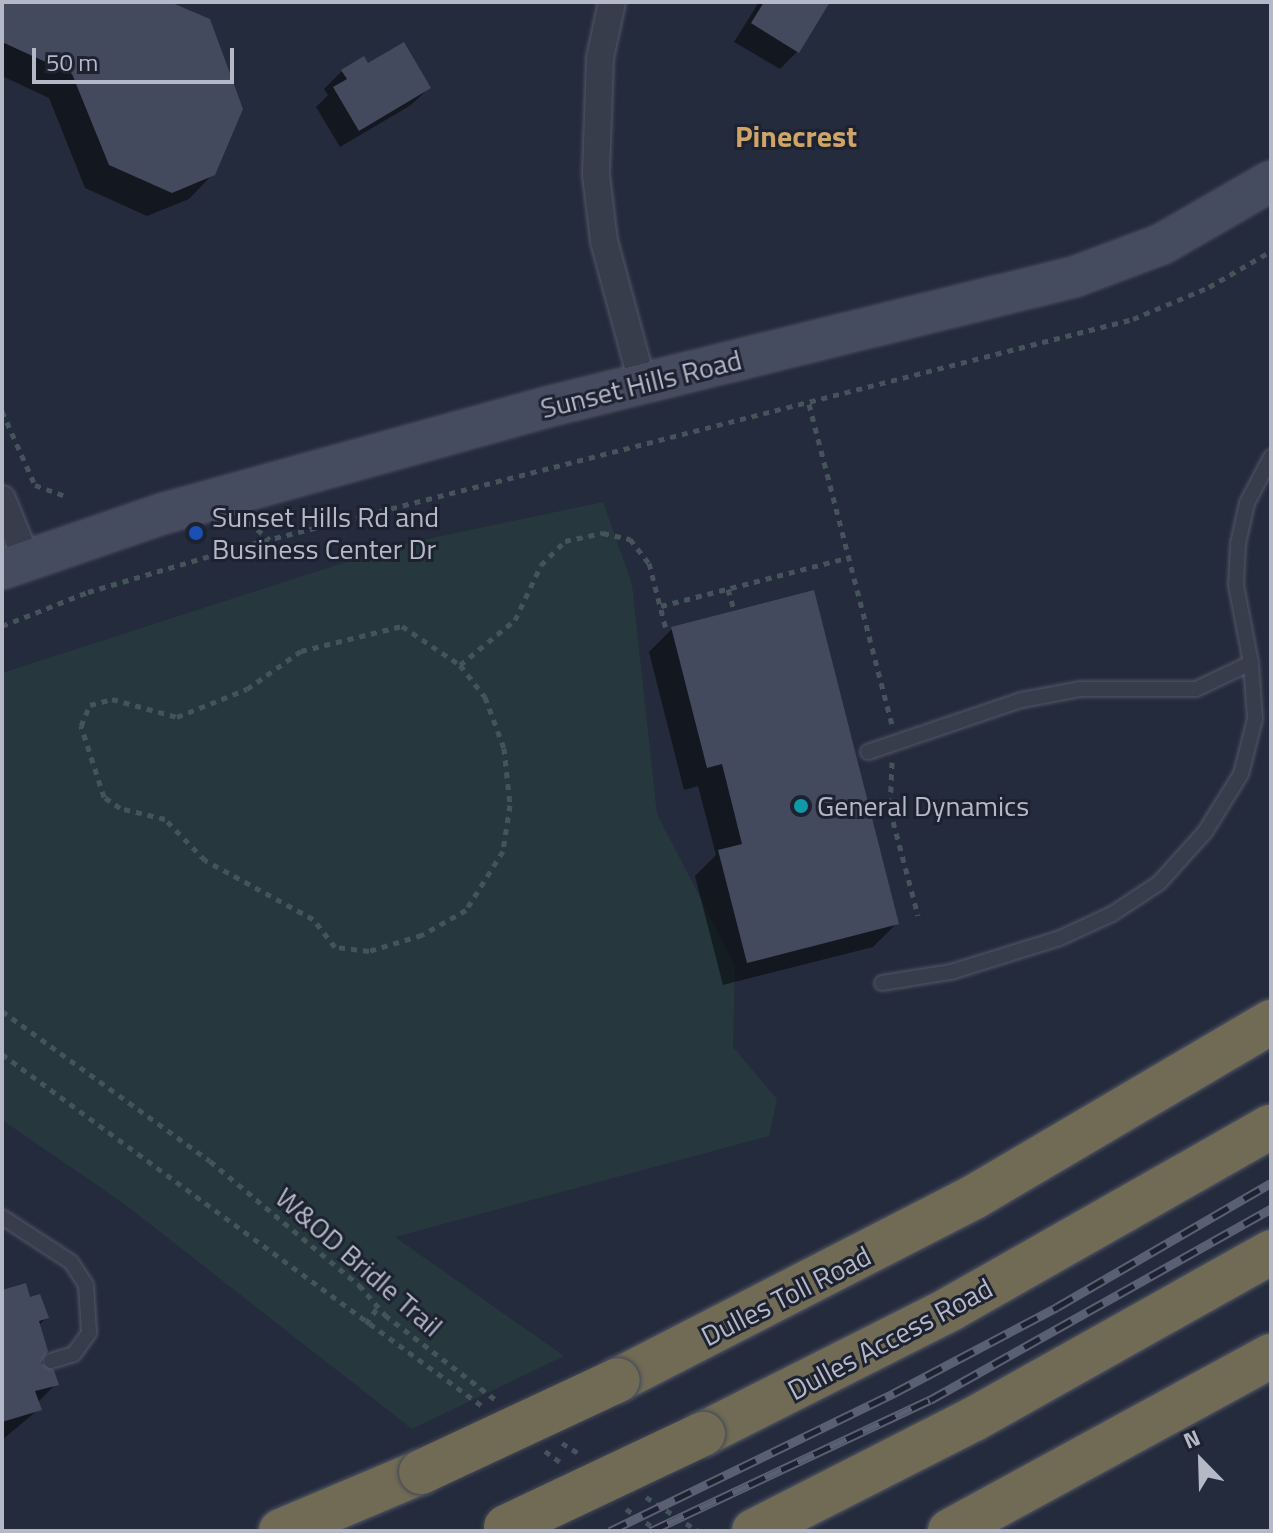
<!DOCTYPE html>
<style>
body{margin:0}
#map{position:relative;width:1273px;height:1533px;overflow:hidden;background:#242b3c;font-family:"Titillium Web",sans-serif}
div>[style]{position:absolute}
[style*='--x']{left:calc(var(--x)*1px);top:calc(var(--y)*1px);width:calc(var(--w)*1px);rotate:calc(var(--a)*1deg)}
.green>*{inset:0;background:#26373d}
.shadow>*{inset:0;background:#0007}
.building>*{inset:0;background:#434a5d}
.path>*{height:5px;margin-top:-2.5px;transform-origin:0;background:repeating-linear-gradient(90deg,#44545a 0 6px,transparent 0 12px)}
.roads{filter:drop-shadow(0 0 2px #535867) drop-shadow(0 0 2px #535867)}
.lane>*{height:14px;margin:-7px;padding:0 7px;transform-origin:7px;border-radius:7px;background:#383d4c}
.street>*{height:26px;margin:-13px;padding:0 13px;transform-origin:13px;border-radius:13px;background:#383d4c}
.secondary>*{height:38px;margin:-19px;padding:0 19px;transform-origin:19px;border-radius:19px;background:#464c5f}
.highway>*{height:44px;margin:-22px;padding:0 22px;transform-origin:22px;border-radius:22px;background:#716b55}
.rail>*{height:9px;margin-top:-4.5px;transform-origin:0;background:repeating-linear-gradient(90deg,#1d2231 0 18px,#5a6073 0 36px);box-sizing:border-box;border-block:2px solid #5a6073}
.bridges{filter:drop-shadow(0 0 2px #434857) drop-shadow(0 0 2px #434857)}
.highway-bridge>*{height:44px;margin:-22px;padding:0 22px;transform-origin:22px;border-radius:22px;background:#716b55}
.dots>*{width:22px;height:22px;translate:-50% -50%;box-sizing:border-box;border:4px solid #1d2231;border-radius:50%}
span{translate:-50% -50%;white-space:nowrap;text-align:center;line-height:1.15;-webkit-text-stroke:6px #1d2231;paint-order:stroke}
.street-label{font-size:28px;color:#b4b8c7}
.poi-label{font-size:28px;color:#b4b8c7}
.left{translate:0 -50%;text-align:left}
.neighbourhood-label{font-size:30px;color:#d0a466;font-weight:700}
.frame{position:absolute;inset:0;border:4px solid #b4b8c7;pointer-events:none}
.north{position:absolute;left:1161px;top:1421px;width:80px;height:80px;-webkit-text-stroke:6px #1d2231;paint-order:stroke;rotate:337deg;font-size:22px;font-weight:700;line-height:32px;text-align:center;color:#b4b8c7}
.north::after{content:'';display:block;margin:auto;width:28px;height:36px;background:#b4b8c7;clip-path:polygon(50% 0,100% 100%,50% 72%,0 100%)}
.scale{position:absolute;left:32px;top:48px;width:202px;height:36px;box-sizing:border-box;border:4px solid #b4b8c7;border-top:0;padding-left:10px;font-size:24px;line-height:28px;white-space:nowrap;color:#b4b8c7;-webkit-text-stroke:6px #1d2231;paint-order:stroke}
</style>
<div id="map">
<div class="green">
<div style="clip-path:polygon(603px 502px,632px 584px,657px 814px,735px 965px,733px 1047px,777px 1099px,769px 1136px,395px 1237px,564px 1356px,412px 1429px,123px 1203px,2px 1120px,2px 673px,399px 545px)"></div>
</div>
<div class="shadow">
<div style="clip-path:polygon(2px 2px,165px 2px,213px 174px,189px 199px,147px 216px,85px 188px,49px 98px,2px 76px)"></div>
<div style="clip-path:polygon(759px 2px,828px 2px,797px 52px,780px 69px,734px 42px)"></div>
<div style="clip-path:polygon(367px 66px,429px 88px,411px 105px,340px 147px,316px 107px,328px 95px,324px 89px,342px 71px)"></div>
<div style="clip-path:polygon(672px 629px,897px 923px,873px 947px,723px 985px,695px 876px,716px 855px,698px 786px,684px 790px,649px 652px)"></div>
<div style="clip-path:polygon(2px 1292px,29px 1299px,47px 1317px,38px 1326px,39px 1364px,56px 1384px,37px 1403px,39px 1409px,2px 1440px)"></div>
</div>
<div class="building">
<div style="clip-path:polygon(2px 2px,170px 2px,210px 19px,243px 109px,215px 175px,172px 193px,109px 165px,72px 74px,2px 42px)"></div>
<div style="clip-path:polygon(764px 2px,830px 2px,799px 53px,751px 23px)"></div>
<div style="clip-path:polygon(404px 42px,431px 88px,359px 131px,333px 87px,347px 79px,341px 70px,364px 56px,368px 63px)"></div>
<div style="clip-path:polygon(814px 590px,899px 924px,747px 963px,718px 850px,742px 844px,722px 764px,707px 768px,671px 627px)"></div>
<div style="clip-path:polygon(26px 1283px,30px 1297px,40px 1294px,49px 1318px,39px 1321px,48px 1351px,41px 1363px,54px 1370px,59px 1385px,35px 1391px,42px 1410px,2px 1422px,2px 1290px)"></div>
</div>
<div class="path">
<div style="--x:809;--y:404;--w:331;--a:75.5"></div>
<div style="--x:2;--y:411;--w:81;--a:66"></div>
<div style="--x:35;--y:485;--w:30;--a:20"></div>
<div style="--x:248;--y:522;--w:28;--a:39"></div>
<div style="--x:728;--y:589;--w:22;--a:74"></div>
<div style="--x:661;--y:606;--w:195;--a:-14.5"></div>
<div style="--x:2;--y:626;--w:92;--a:-21.6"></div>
<div style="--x:88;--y:592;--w:159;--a:-16.5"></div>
<div style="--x:240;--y:547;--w:922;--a:-14.32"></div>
<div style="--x:1133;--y:319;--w:82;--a:-22.8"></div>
<div style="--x:1209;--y:287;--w:72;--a:-30.1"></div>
<div style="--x:402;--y:626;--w:70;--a:33.9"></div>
<div style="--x:460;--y:665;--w:41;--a:52"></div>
<div style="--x:485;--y:697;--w:54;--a:69.6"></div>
<div style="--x:504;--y:748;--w:57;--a:84"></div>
<div style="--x:510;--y:805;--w:47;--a:98.7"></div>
<div style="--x:503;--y:851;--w:70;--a:122.1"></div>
<div style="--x:466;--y:910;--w:51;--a:150.4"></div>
<div style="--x:422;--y:935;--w:55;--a:163.2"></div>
<div style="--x:369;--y:951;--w:34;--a:-173"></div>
<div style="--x:335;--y:947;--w:36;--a:-128"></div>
<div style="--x:313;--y:919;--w:123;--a:-151.4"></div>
<div style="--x:205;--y:860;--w:57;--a:-134.3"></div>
<div style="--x:165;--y:819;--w:46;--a:-166.3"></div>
<div style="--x:120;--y:808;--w:19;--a:-145"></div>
<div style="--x:104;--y:797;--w:75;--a:-107.9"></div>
<div style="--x:81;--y:726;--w:23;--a:-67"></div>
<div style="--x:90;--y:705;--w:23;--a:-15"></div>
<div style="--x:112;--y:699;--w:67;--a:15.5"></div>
<div style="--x:177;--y:717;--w:75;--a:-21.8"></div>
<div style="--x:247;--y:689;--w:66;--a:-35.1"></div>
<div style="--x:301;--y:651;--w:104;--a:-13.9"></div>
<div style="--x:460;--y:665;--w:71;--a:-39.3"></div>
<div style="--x:515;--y:620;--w:61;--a:-64.7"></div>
<div style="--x:541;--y:565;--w:34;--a:-45"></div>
<div style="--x:565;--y:541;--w:39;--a:-12"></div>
<div style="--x:603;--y:533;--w:28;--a:13"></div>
<div style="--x:630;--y:539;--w:31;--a:52"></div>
<div style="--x:649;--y:563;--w:68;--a:75.6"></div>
<div style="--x:892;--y:762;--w:48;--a:92.4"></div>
<div style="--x:890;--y:810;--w:109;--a:75.1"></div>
<div style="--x:2;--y:1011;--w:256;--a:35.8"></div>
<div style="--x:210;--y:1161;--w:194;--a:39.8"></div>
<div style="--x:359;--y:1285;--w:40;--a:49"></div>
<div style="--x:385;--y:1315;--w:141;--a:37.5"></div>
<div style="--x:2;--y:1054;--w:595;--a:36.25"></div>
<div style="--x:366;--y:1324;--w:21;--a:-55"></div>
<div style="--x:562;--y:1443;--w:22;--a:32"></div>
<div style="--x:545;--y:1451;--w:22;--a:36"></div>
<div style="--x:646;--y:1497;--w:62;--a:33.2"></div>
<div style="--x:626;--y:1509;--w:40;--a:34"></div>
</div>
<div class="roads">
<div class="lane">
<div style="--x:868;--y:752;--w:163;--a:-18.7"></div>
<div style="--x:1022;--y:700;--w:59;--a:-10.7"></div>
<div style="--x:1080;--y:689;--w:116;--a:0"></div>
<div style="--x:1196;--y:689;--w:61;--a:-25.3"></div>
<div style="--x:1251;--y:663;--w:79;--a:-100.9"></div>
<div style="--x:1236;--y:585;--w:41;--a:-87.2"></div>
<div style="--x:1238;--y:544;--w:42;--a:-77.6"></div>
<div style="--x:1247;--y:503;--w:52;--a:-62.4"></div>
<div style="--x:882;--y:983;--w:70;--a:-9.1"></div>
<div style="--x:951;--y:972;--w:114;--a:-17.3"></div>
<div style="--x:1060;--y:938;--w:57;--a:-24.8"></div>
<div style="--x:1112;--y:914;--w:56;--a:-33.4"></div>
<div style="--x:1159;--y:883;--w:69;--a:-48"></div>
<div style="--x:1205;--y:832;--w:68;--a:-58.2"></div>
<div style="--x:1241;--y:774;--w:57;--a:-75.7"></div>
<div style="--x:1255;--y:719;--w:56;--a:-94.1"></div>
<div style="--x:2;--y:1217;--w:82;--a:33.1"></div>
<div style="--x:71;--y:1262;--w:27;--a:57"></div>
<div style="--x:86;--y:1285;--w:48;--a:86.4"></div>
<div style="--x:89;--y:1333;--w:26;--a:126"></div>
<div style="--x:74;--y:1354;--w:24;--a:163"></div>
</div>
<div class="street">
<div style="--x:612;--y:2;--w:57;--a:102.1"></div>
<div style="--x:600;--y:58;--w:117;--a:92"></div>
<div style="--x:596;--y:175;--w:66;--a:83.1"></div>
<div style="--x:604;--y:241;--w:146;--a:74.9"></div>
<div style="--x:2;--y:499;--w:64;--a:67.9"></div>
</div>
<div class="secondary">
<div style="--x:2;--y:569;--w:172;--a:-19"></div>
<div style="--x:165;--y:513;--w:401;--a:-15.5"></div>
<div style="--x:551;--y:406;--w:539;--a:-13.86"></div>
<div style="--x:1074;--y:277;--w:94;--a:-20.6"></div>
<div style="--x:1162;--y:244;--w:126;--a:-30"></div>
</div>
<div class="highway">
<div style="--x:618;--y:1380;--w:400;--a:-27.2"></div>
<div style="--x:974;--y:1197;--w:345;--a:-30.5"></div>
<div style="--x:703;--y:1434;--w:277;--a:-26.8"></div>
<div style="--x:950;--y:1309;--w:369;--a:-29.6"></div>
<div style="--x:281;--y:1531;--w:152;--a:-22.9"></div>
<div style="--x:754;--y:1531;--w:247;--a:-27"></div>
<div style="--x:974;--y:1419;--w:341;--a:-29.3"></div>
<div style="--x:950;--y:1531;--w:366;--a:-28.6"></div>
</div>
</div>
<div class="rail">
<div style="--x:610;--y:1531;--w:316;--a:-25.9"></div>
<div style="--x:894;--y:1393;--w:184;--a:-27.8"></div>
<div style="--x:1057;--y:1307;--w:247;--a:-30.1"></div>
<div style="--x:651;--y:1531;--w:308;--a:-25.2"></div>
<div style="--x:930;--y:1400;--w:391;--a:-29.3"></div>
</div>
<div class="bridges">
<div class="highway-bridge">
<div style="--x:421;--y:1472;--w:217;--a:-25"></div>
<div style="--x:506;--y:1527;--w:218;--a:-25.3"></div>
</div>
</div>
<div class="dots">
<div style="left:196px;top:533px;background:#1a4fb4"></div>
<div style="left:801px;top:806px;background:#0f9aa8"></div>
</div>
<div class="street-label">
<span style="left:641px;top:384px;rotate:-14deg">Sunset Hills Road</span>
<span style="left:359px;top:1262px;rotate:41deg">W&amp;OD Bridle Trail</span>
<span style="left:786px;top:1296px;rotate:-27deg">Dulles Toll Road</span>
<span style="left:890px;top:1339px;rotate:-28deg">Dulles Access Road</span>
</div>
<div class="poi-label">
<span class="left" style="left:212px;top:533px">Sunset Hills Rd and<br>Business Center Dr</span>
<span class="left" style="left:817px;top:806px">General Dynamics</span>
</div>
<div class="neighbourhood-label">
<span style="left:796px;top:136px">Pinecrest</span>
</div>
<div class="frame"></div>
<div class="north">N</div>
<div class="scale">50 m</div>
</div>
